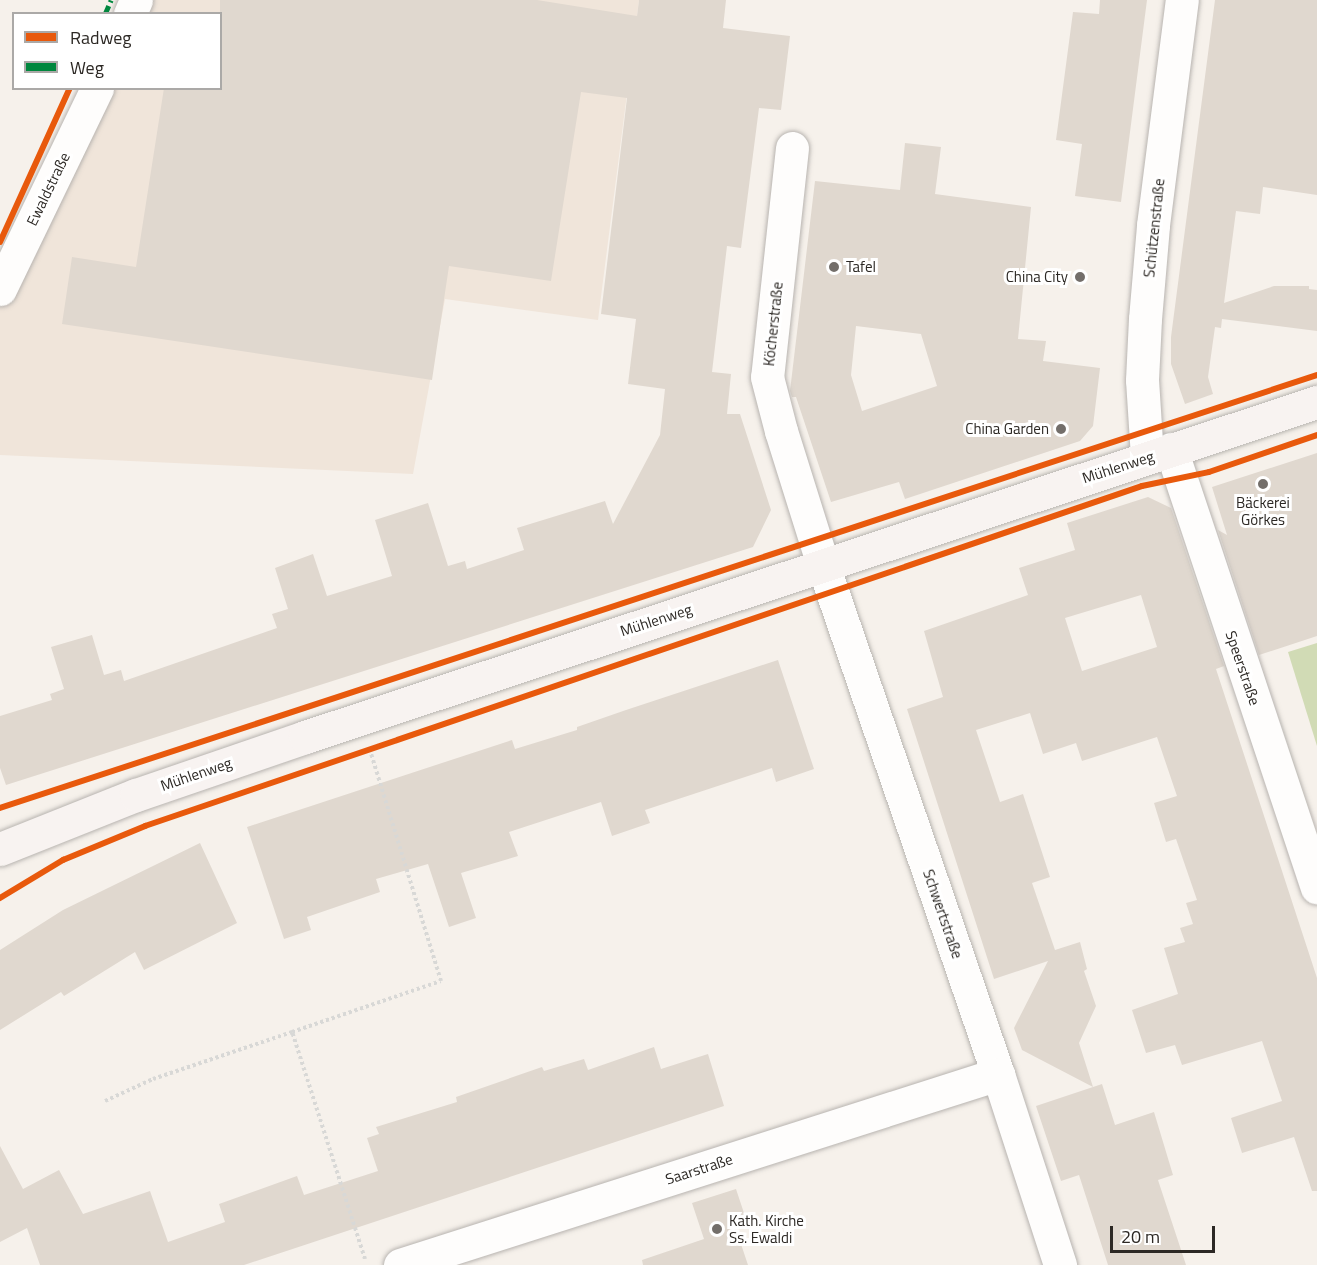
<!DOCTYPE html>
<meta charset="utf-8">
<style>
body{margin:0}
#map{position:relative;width:1317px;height:1265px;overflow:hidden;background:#f6f1eb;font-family:"Titillium Web",sans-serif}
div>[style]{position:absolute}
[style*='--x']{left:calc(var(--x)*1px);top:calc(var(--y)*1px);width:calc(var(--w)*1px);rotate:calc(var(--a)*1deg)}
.built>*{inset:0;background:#f0e5da}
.green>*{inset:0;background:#d1dbb5}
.building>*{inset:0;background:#e0d8cf}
.path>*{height:4px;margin-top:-2px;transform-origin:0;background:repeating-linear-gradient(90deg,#d8d8d6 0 3px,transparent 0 6px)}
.roads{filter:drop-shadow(0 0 2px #b8b4b0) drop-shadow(0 0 2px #b8b4b0)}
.minor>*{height:33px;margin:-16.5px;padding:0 16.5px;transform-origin:16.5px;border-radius:16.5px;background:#fefdfc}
.major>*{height:33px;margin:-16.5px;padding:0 16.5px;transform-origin:16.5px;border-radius:16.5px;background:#f8f3f1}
.quiet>*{height:4.5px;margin-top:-2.25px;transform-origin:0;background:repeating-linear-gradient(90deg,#00873e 0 9px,transparent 0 13.5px)}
.cycleway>*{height:6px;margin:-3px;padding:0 3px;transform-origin:3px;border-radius:3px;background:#e8590c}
.dots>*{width:16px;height:16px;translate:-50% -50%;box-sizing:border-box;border:3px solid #fff;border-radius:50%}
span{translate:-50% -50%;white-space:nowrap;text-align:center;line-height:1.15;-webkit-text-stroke:6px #fff;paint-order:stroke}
.street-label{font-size:15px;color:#2c2824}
.poi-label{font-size:15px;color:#2c2824}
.left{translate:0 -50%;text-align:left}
.right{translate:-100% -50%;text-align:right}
.legend{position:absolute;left:12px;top:12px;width:210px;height:78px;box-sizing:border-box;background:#fff;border:2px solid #aba9a7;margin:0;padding:8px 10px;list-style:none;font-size:18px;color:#2c2824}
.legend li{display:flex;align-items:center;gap:12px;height:30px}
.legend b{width:30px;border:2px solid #aba9a7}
.scale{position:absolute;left:1110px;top:1226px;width:105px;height:27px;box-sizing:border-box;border:3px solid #2c2824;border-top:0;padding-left:8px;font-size:18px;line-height:21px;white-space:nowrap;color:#2c2824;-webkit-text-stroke:4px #fff;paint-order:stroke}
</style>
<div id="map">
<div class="built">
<div style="clip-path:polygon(126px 0,639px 0,598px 320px,445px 299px,413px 474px,0 455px,0 294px,88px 89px,220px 88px,220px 14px,121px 13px)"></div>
</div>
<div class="green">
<div style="clip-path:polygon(1317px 643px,1317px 746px,1288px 652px)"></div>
</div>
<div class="building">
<div style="clip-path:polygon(220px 0,537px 0,637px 16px,639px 0,726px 0,723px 28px,790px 36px,781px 110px,759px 108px,741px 248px,727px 246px,712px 372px,731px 374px,727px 414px,740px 414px,771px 510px,753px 547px,6px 785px,0 768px,0 716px,52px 700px,50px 694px,64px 689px,51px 647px,92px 635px,104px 675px,121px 670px,124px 681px,277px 628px,272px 614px,288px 609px,275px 568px,313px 554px,327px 596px,392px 576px,375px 520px,428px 503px,448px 566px,465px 561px,467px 569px,524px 550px,517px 528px,605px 501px,613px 524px,660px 435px,665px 389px,628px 384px,636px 319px,601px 314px,627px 98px,581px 92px,551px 281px,449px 266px,432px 380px,62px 324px,72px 257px,136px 267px,164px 88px,220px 88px)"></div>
<div style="clip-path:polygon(1100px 0,1147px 0,1121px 202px,1075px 196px,1082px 144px,1056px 140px,1073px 12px,1099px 14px)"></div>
<div style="clip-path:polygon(1215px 0,1317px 0,1317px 195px,1263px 187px,1260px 214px,1236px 211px,1224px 303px,1274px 286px,1309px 286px,1309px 289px,1317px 290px,1317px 331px,1222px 319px,1221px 328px,1215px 327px,1208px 377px,1213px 394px,1185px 404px,1171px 364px,1171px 337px)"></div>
<div style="clip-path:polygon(evenodd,905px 143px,941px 147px,935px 194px,1031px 207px,1018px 339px,1046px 341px,1043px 361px,1100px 368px,1093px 426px,1080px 441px,905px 499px,899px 482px,831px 502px,796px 397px,792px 397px,790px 391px,815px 181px,900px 190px,905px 143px,856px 326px,921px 334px,937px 386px,862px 411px,851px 375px,856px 326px)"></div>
<div style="clip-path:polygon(1317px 453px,1317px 636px,1259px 655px,1218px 530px,1227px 535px,1212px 487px)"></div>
<div style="clip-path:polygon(evenodd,1148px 497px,1171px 508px,1224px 666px,1216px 669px,1317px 978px,1317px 1191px,1312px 1191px,1294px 1137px,1242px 1153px,1231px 1118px,1282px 1101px,1262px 1041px,1182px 1065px,1175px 1045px,1146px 1053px,1132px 1010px,1178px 994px,1164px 948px,1185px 942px,1180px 928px,1193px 924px,1186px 903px,1197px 900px,1176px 839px,1166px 842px,1154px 803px,1177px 796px,1157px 737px,1082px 761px,1076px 743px,1043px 754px,1030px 713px,976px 730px,1000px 802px,1023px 794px,1050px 877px,1032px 883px,1055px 950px,1080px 942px,1087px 969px,1084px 971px,1096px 1006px,1079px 1043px,1093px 1087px,1102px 1084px,1115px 1125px,1154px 1112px,1173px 1175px,1158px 1180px,1186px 1265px,1108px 1265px,1079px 1175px,1061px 1181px,1036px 1106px,1093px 1087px,1022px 1050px,1014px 1028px,1048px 961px,994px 979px,907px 709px,943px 697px,924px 631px,1028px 595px,1019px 568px,1075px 550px,1067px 523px,1148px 497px,1141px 595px,1157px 647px,1082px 671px,1065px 618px,1141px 595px)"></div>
<div style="clip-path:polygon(778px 660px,814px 769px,776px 782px,772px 768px,645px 810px,650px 823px,612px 836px,601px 802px,509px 832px,518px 856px,461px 873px,476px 918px,449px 927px,428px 864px,376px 879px,380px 892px,307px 917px,311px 930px,284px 939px,247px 827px,512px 740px,515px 749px,577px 730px,577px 727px,626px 710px)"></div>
<div style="clip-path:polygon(200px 843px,237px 923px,144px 970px,135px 952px,64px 996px,61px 992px,0 1030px,0 950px,63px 910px)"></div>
<div style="clip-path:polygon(654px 1047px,661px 1069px,708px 1054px,724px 1106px,244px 1265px,40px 1265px,27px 1228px,0 1242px,0 1146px,23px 1189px,59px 1170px,83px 1214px,150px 1191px,168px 1242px,225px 1222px,219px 1204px,297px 1176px,304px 1195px,378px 1171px,367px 1138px,379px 1134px,376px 1127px,457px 1102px,456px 1097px,542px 1067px,544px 1071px,584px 1059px,588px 1070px)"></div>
<div style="clip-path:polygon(736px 1189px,746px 1219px,734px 1223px,748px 1265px,643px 1265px,642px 1260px,704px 1239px,692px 1203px)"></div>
</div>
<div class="path">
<div style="--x:105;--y:1101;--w:53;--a:-24.6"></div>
<div style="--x:153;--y:1079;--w:147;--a:-18.7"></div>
<div style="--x:365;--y:1259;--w:238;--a:-107.8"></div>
<div style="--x:292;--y:1032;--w:157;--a:-18.9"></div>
<div style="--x:441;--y:981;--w:242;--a:-107.1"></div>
</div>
<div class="roads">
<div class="minor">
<div style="--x:130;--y:14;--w:15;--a:-67"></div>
<div style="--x:792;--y:148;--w:230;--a:96.2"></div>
<div style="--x:767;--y:377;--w:56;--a:75.5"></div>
<div style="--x:781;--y:431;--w:140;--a:72.6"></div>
<div style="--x:823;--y:565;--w:538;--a:71.03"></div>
<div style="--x:998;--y:1074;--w:201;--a:72"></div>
<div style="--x:0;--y:289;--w:223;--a:-64.2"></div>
<div style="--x:1171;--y:449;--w:462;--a:71.6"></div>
<div style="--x:1147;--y:457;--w:77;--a:-93.7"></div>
<div style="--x:1142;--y:380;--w:61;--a:-87.2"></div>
<div style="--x:1145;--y:319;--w:94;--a:-85.1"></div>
<div style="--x:1153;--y:225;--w:227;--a:-82.7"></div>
<div style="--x:400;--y:1265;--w:628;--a:-17.71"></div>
</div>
<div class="major">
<div style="--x:0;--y:849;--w:146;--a:-21.7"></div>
<div style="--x:136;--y:795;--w:179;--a:-18.9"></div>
<div style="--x:305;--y:737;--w:1066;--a:-18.32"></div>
</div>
</div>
<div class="quiet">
<div style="--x:105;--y:14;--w:15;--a:-67"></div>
</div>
<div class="cycleway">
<div style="--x:0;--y:242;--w:169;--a:-65.6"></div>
<div style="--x:0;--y:808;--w:1386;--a:-18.2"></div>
<div style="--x:0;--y:898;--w:74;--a:-31.1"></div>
<div style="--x:63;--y:860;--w:89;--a:-22.5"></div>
<div style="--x:145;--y:826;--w:1053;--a:-18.83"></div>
<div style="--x:1142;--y:486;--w:68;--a:-11.8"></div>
<div style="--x:1209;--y:472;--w:114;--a:-18.9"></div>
</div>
<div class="dots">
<div style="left:834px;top:267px;background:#736e6a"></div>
<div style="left:1080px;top:277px;background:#736e6a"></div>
<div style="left:1061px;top:429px;background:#736e6a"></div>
<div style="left:1263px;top:484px;background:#736e6a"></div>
<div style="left:717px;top:1229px;background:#736e6a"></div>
</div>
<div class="street-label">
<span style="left:48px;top:189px;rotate:-64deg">Ewaldstraße</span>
<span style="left:1154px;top:228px;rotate:-84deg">Schützenstraße</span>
<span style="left:773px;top:324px;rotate:-84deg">Köcherstraße</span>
<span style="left:1118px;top:467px;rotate:-18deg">Mühlenweg</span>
<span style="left:656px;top:620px;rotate:-18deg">Mühlenweg</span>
<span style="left:1243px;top:668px;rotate:71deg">Speerstraße</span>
<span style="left:196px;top:774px;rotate:-19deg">Mühlenweg</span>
<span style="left:943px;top:914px;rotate:71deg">Schwertstraße</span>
<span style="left:699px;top:1169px;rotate:-18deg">Saarstraße</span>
</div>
<div class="poi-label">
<span class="left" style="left:846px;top:267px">Tafel</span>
<span class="right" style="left:1068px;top:277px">China City</span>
<span class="right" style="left:1049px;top:429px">China Garden</span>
<span style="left:1263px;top:511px">Bäckerei<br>Görkes</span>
<span class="left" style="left:729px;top:1229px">Kath. Kirche<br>Ss. Ewaldi</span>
</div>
<ul class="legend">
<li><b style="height:8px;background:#e8590c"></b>Radweg</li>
<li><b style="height:8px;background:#00873e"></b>Weg</li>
</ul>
<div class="scale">20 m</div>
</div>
